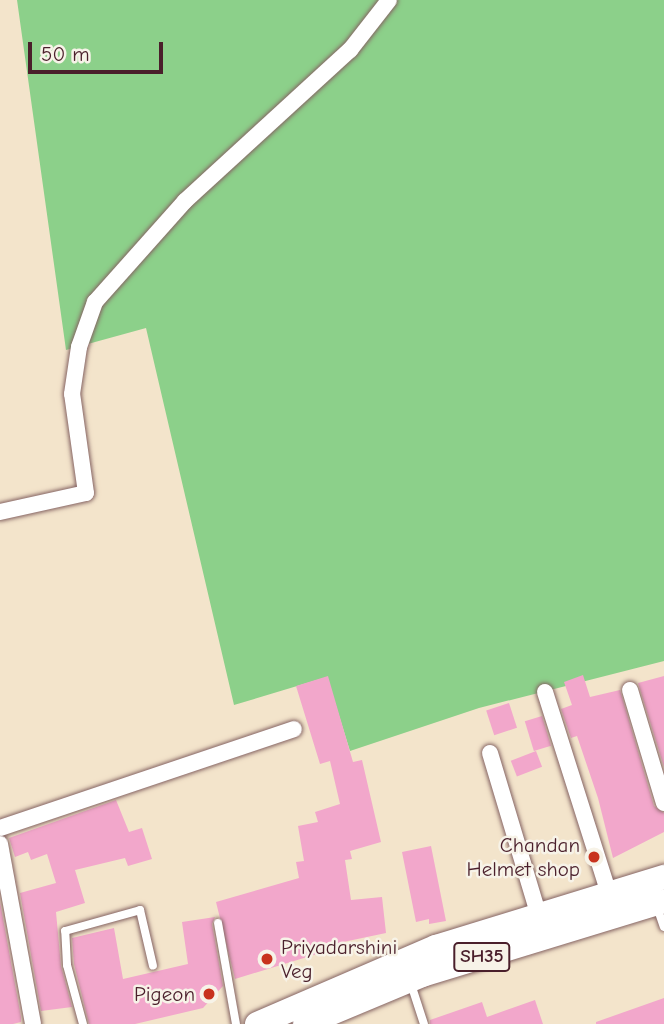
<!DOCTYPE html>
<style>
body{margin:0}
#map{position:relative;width:664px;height:1024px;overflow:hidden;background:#f3e4cb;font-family:"Comic Neue",sans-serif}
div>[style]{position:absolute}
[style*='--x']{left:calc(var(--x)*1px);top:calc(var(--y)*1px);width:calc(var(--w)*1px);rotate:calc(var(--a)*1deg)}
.green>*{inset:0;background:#8cd08a}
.building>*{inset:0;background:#f2a7cb;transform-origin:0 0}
.roads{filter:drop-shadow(0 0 2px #856463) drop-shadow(0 0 2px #856463)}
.service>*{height:8px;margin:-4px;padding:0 4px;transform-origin:4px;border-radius:4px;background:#fff}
.minor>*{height:16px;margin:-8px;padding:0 8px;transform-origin:8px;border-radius:8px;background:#fff}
.primary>*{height:24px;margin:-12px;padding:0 12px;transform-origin:12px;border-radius:12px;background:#fff}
.dots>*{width:19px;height:19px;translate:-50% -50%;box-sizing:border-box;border:4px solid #f7f3e8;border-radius:50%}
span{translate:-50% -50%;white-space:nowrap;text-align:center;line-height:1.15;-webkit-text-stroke:5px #f7f3e8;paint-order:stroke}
.shield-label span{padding:2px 5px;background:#f7f3e8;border:2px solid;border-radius:5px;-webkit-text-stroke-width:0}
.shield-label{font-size:19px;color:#4a1f2b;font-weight:700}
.poi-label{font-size:21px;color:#4a1f2b}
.right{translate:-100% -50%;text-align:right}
.left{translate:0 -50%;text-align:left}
.scale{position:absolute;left:28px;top:42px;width:135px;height:32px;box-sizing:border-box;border:4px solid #4a1f2b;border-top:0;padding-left:9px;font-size:21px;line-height:24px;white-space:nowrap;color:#4a1f2b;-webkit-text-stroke:5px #f7f3e8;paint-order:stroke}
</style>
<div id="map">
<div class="green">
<div style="clip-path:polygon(17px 0,664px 0,664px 661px,479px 708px,350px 751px,327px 677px,234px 705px,146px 328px,66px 350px)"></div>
</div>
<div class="building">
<div style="clip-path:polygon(583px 675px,590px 697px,620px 690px,654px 806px,664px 813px,664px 832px,613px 858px,598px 798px,577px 736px,571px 738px,561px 709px,572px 705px,564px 682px)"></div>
<div style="clip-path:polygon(328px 676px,353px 762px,362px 760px,381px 842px,350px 851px,352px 859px,345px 860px,351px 900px,382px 897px,386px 933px,329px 945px,330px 950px,235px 979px,216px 902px,299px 878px,296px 862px,304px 861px,298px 826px,318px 822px,315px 812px,340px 804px,330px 761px,320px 764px,296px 686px)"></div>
<div style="clip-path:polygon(664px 676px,664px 767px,638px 683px)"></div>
<div style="left:509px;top:703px;width:26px;height:24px;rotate:72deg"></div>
<div style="left:542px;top:716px;width:31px;height:18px;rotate:73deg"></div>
<div style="left:536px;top:751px;width:17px;height:27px;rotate:69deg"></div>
<div style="clip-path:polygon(116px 800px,129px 832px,142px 828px,152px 859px,128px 866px,125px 858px,75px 870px,85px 903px,56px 912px,61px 966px,72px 1007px,41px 1011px,20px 893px,56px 883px,47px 854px,31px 860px,28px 852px,15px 857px,9px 838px)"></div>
<div style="clip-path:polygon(431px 846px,446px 921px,429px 924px,429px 919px,416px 922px,402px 852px)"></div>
<div style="clip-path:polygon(0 902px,21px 1017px,21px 1022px,13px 1024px,0 1024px)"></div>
<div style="clip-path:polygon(215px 917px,212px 924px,223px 986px,203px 1008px,135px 1024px,89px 1024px,74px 964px,72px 938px,114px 928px,123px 979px,188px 964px,182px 922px)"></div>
<div style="clip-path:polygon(664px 998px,664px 1024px,596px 1024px,596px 1022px)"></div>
<div style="clip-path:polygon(535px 1000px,543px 1024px,430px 1024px,430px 1020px,482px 1002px,487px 1017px)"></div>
</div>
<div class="roads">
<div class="service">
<div style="--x:657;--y:907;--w:21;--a:71"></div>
<div style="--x:218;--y:923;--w:103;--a:79.9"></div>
<div style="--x:411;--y:984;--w:42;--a:72"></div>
<div style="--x:83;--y:1024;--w:61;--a:-105.2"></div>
<div style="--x:67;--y:965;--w:34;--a:-93"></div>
<div style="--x:65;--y:931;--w:78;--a:-15.6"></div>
<div style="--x:140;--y:910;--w:57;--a:76.9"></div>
</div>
<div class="minor">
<div style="--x:0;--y:512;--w:88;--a:-12.5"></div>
<div style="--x:86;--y:493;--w:100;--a:-98"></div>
<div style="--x:72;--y:394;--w:48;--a:-81.5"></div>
<div style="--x:79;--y:347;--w:48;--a:-70.4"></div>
<div style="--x:95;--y:302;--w:135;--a:-48.3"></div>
<div style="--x:185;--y:201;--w:224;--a:-42.5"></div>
<div style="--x:350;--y:50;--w:63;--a:-52"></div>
<div style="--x:630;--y:690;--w:118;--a:73.3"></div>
<div style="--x:545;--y:692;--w:212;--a:72.4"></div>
<div style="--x:490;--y:753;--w:170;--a:73.3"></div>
<div style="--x:0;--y:828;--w:310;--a:-18.6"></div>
<div style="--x:0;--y:844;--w:183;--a:79.6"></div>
</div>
<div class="primary">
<div style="--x:257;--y:1024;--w:195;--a:-23.3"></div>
<div style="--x:436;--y:947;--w:239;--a:-17.1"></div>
<div style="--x:305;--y:1024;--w:127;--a:-22.7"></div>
<div style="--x:422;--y:975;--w:253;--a:-17"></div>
</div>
</div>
<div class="dots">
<div style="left:594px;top:857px;background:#c8321e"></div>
<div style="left:267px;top:959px;background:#c8321e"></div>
<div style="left:209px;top:994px;background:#c8321e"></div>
</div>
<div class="shield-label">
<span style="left:482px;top:957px">SH35</span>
</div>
<div class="poi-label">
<span class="right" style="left:580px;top:857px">Chandan<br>Helmet shop</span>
<span class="left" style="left:281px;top:959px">Priyadarshini<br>Veg</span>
<span class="right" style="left:195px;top:994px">Pigeon</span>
</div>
<div class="scale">50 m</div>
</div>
